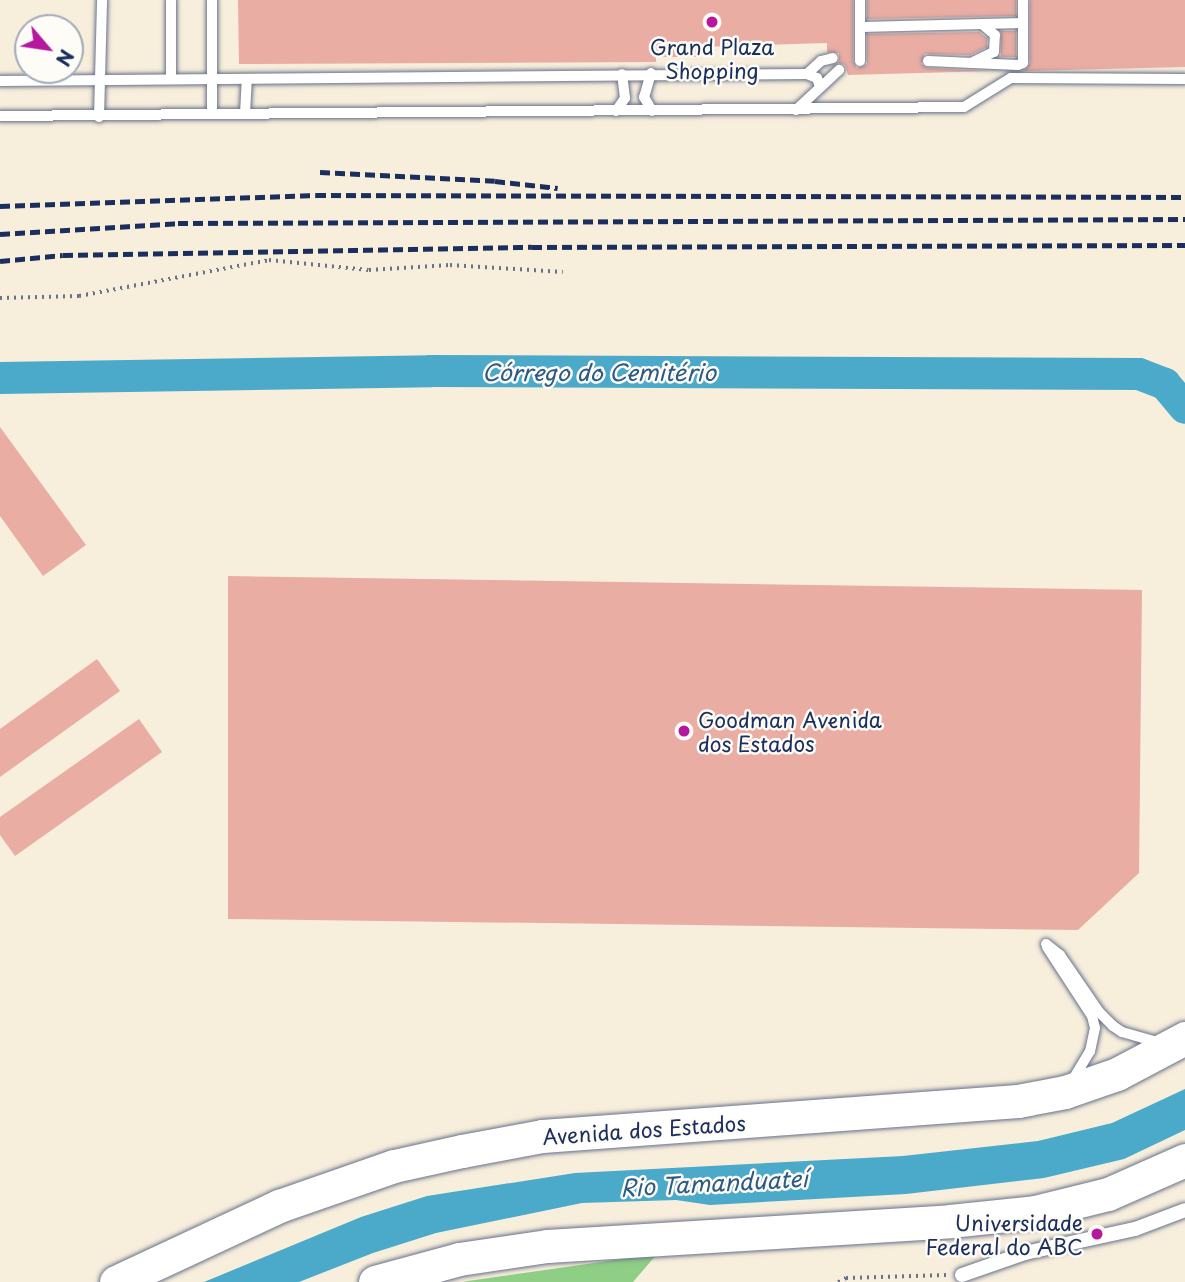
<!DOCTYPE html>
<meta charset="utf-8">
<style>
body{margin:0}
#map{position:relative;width:1185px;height:1282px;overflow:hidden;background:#f7eedc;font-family:"Playpen Sans",sans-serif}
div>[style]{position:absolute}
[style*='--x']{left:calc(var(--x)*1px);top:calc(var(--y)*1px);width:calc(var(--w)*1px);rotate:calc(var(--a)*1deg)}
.green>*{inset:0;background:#8fce85}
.water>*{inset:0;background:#4baaca}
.river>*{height:32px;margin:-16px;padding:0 16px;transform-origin:16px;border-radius:16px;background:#4baaca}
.building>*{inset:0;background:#e9ada4;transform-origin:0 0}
.path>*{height:3.5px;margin-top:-1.75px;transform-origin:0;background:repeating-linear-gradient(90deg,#68728a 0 2px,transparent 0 7px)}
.roads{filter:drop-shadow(0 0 2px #68728a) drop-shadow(0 0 2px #68728a)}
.service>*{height:10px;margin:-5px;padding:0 5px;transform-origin:5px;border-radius:5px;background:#fff}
.pedestrian>*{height:14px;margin:-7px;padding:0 7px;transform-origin:7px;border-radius:7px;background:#fff}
.trunk>*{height:33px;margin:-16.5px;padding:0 16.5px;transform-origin:16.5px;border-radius:16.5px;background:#fff}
.rail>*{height:5px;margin-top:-2.5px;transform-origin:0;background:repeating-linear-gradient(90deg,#1b2f5e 0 10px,transparent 0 15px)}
.dots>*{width:19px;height:19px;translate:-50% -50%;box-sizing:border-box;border:4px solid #fdfcf7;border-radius:50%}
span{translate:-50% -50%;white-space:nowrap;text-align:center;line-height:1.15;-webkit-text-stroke:5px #fdfcf7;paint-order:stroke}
.poi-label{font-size:21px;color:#1b2f5e}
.left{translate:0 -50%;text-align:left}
.right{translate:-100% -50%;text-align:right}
.street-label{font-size:21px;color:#1b2f5e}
.water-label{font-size:23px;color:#2c5a84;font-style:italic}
.north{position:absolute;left:14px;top:14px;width:70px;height:70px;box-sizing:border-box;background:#fdfcf7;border:2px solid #a3aaba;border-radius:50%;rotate:119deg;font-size:19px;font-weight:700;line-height:28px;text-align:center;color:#1b2f5e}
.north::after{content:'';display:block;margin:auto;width:24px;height:32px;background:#b5179e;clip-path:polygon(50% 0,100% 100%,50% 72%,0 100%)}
</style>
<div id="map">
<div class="green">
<div style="clip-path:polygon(657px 1254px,633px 1282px,463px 1282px,468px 1281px)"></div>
</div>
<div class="water">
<div style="clip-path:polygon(1185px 1089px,1185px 1130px,1124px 1159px,1044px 1178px,906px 1194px,710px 1205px,676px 1200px,582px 1203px,436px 1233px,373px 1253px,299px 1282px,204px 1282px,361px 1217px,427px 1196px,575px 1173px,903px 1156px,1038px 1141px,1112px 1123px)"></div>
</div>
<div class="river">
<div style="--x:0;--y:378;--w:431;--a:-0.9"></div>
<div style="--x:431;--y:371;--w:708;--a:0.24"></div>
<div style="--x:1139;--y:374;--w:28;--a:21"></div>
<div style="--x:1165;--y:384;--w:31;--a:50"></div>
</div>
<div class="building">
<div style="clip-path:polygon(238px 0,853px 0,853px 61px,857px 68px,867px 64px,867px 34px,979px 32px,987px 38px,987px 47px,970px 55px,925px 54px,921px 64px,928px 68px,992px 71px,848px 75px,845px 65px,839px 63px,839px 53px,827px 52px,827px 43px,698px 47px,698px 57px,656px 57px,656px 62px,239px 64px)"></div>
<div style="clip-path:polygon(867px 0,1016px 0,1016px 16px,867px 19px)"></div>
<div style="clip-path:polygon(1030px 0,1185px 0,1185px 67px,1024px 71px,1030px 63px)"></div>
<div style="left:1001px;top:31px;width:15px;height:26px"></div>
<div style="clip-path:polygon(0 427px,86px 545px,43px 576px,0 516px)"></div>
<div style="clip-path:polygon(228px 576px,1142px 590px,1139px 873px,1078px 930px,228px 919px)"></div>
<div style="clip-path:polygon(97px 659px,120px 691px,0 777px,0 729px)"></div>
<div style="clip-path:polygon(139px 719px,162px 752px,15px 856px,0 835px,0 817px)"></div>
</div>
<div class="path">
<div style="--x:0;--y:298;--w:79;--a:-1.5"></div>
<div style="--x:79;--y:296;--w:193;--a:-10.7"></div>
<div style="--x:269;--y:260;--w:100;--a:5.7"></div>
<div style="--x:369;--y:270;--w:81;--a:-3.5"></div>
<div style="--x:450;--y:265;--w:113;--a:3.5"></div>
<div style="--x:838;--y:1282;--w:9;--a:-27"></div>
<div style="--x:846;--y:1278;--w:101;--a:-1.7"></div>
</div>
<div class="roads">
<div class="service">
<div style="--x:171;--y:0;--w:77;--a:90"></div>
<div style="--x:212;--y:0;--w:114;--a:90"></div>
<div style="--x:860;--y:0;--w:61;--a:90"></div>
<div style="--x:861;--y:27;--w:162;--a:-1.4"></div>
<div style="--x:928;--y:61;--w:90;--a:2.5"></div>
<div style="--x:1018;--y:65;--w:5;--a:-22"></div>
<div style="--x:1023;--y:63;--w:63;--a:-90"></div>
<div style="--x:971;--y:63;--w:25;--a:-26"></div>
<div style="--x:994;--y:52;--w:17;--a:-87"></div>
<div style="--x:995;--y:35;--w:16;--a:-140"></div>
<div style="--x:651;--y:73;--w:25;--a:106"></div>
<div style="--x:644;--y:97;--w:16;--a:60"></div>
<div style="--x:807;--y:74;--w:19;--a:-43"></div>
<div style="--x:821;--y:61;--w:12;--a:-14"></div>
<div style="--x:0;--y:81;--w:807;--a:-0.5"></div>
<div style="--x:807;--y:74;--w:11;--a:22"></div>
<div style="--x:817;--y:78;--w:9;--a:72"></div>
<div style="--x:796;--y:110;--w:59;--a:-42.9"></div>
<div style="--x:616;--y:111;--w:16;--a:-55"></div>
<div style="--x:625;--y:98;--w:24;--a:-97"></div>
<div style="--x:245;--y:114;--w:34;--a:-87"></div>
<div style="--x:0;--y:116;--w:964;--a:-0.53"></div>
<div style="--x:964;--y:107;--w:55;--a:-31.7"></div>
<div style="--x:1011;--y:78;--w:174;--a:0.3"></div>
<div style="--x:99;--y:117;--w:117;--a:-88.5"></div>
<div style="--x:1046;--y:944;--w:18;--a:38"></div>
<div style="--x:1060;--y:955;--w:69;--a:55.6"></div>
<div style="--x:1099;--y:1012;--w:20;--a:45"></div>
<div style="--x:1113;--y:1026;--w:11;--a:34"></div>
<div style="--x:1122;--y:1032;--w:35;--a:16"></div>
<div style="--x:1047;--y:947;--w:82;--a:56.9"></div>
<div style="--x:1092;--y:1016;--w:12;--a:76"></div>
<div style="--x:1095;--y:1028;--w:24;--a:102"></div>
<div style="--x:1090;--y:1051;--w:31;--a:121"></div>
</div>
<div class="pedestrian">
<div style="--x:962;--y:1275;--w:67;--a:-19.2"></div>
<div style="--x:1025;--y:1253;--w:113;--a:-12.3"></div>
<div style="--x:1135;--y:1229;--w:53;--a:-20.8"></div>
</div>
<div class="trunk">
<div style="--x:116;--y:1282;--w:180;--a:-25"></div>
<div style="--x:279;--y:1206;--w:122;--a:-19.2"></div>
<div style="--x:394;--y:1166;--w:70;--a:-12.4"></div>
<div style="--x:462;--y:1151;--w:81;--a:-10.6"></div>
<div style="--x:542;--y:1136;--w:477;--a:-4.2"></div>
<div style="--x:1018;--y:1101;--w:48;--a:-10.8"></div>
<div style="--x:1065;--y:1092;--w:55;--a:-19.1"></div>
<div style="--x:1117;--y:1074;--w:77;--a:-27.9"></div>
<div style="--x:375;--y:1282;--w:87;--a:-15.3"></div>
<div style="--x:459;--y:1259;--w:89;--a:-8.4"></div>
<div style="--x:547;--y:1246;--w:404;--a:-3.5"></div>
<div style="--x:950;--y:1221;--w:85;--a:-6"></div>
<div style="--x:1035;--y:1212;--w:75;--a:-13.9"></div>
<div style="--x:1108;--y:1194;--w:84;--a:-23.8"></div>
</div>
</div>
<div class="rail">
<div style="--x:320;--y:172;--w:175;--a:2.9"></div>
<div style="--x:495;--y:181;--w:63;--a:6.3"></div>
<div style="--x:0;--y:206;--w:316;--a:-2"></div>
<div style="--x:316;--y:195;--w:869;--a:0.13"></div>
<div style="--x:0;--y:234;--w:178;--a:-3.5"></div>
<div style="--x:178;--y:223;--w:1007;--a:-0.23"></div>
<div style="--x:0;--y:261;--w:63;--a:-5.4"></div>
<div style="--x:63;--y:255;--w:469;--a:-1"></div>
<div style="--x:532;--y:247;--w:653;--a:-0.18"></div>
</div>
<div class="dots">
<div style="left:712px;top:22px;background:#b5179e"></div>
<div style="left:684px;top:731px;background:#b5179e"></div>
<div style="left:1097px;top:1234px;background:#b5179e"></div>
</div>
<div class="poi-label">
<span style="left:712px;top:58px">Grand Plaza<br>Shopping</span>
<span class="left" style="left:698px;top:731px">Goodman Avenida<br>dos Estados</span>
<span class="right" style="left:1083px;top:1234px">Universidade<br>Federal do ABC</span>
</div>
<div class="street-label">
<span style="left:644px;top:1129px;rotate:-4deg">Avenida dos Estados</span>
</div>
<div class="water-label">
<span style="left:599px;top:372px">Córrego do Cemitério</span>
<span style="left:714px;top:1183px;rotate:-3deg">Rio Tamanduateí</span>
</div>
<div class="north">N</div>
</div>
